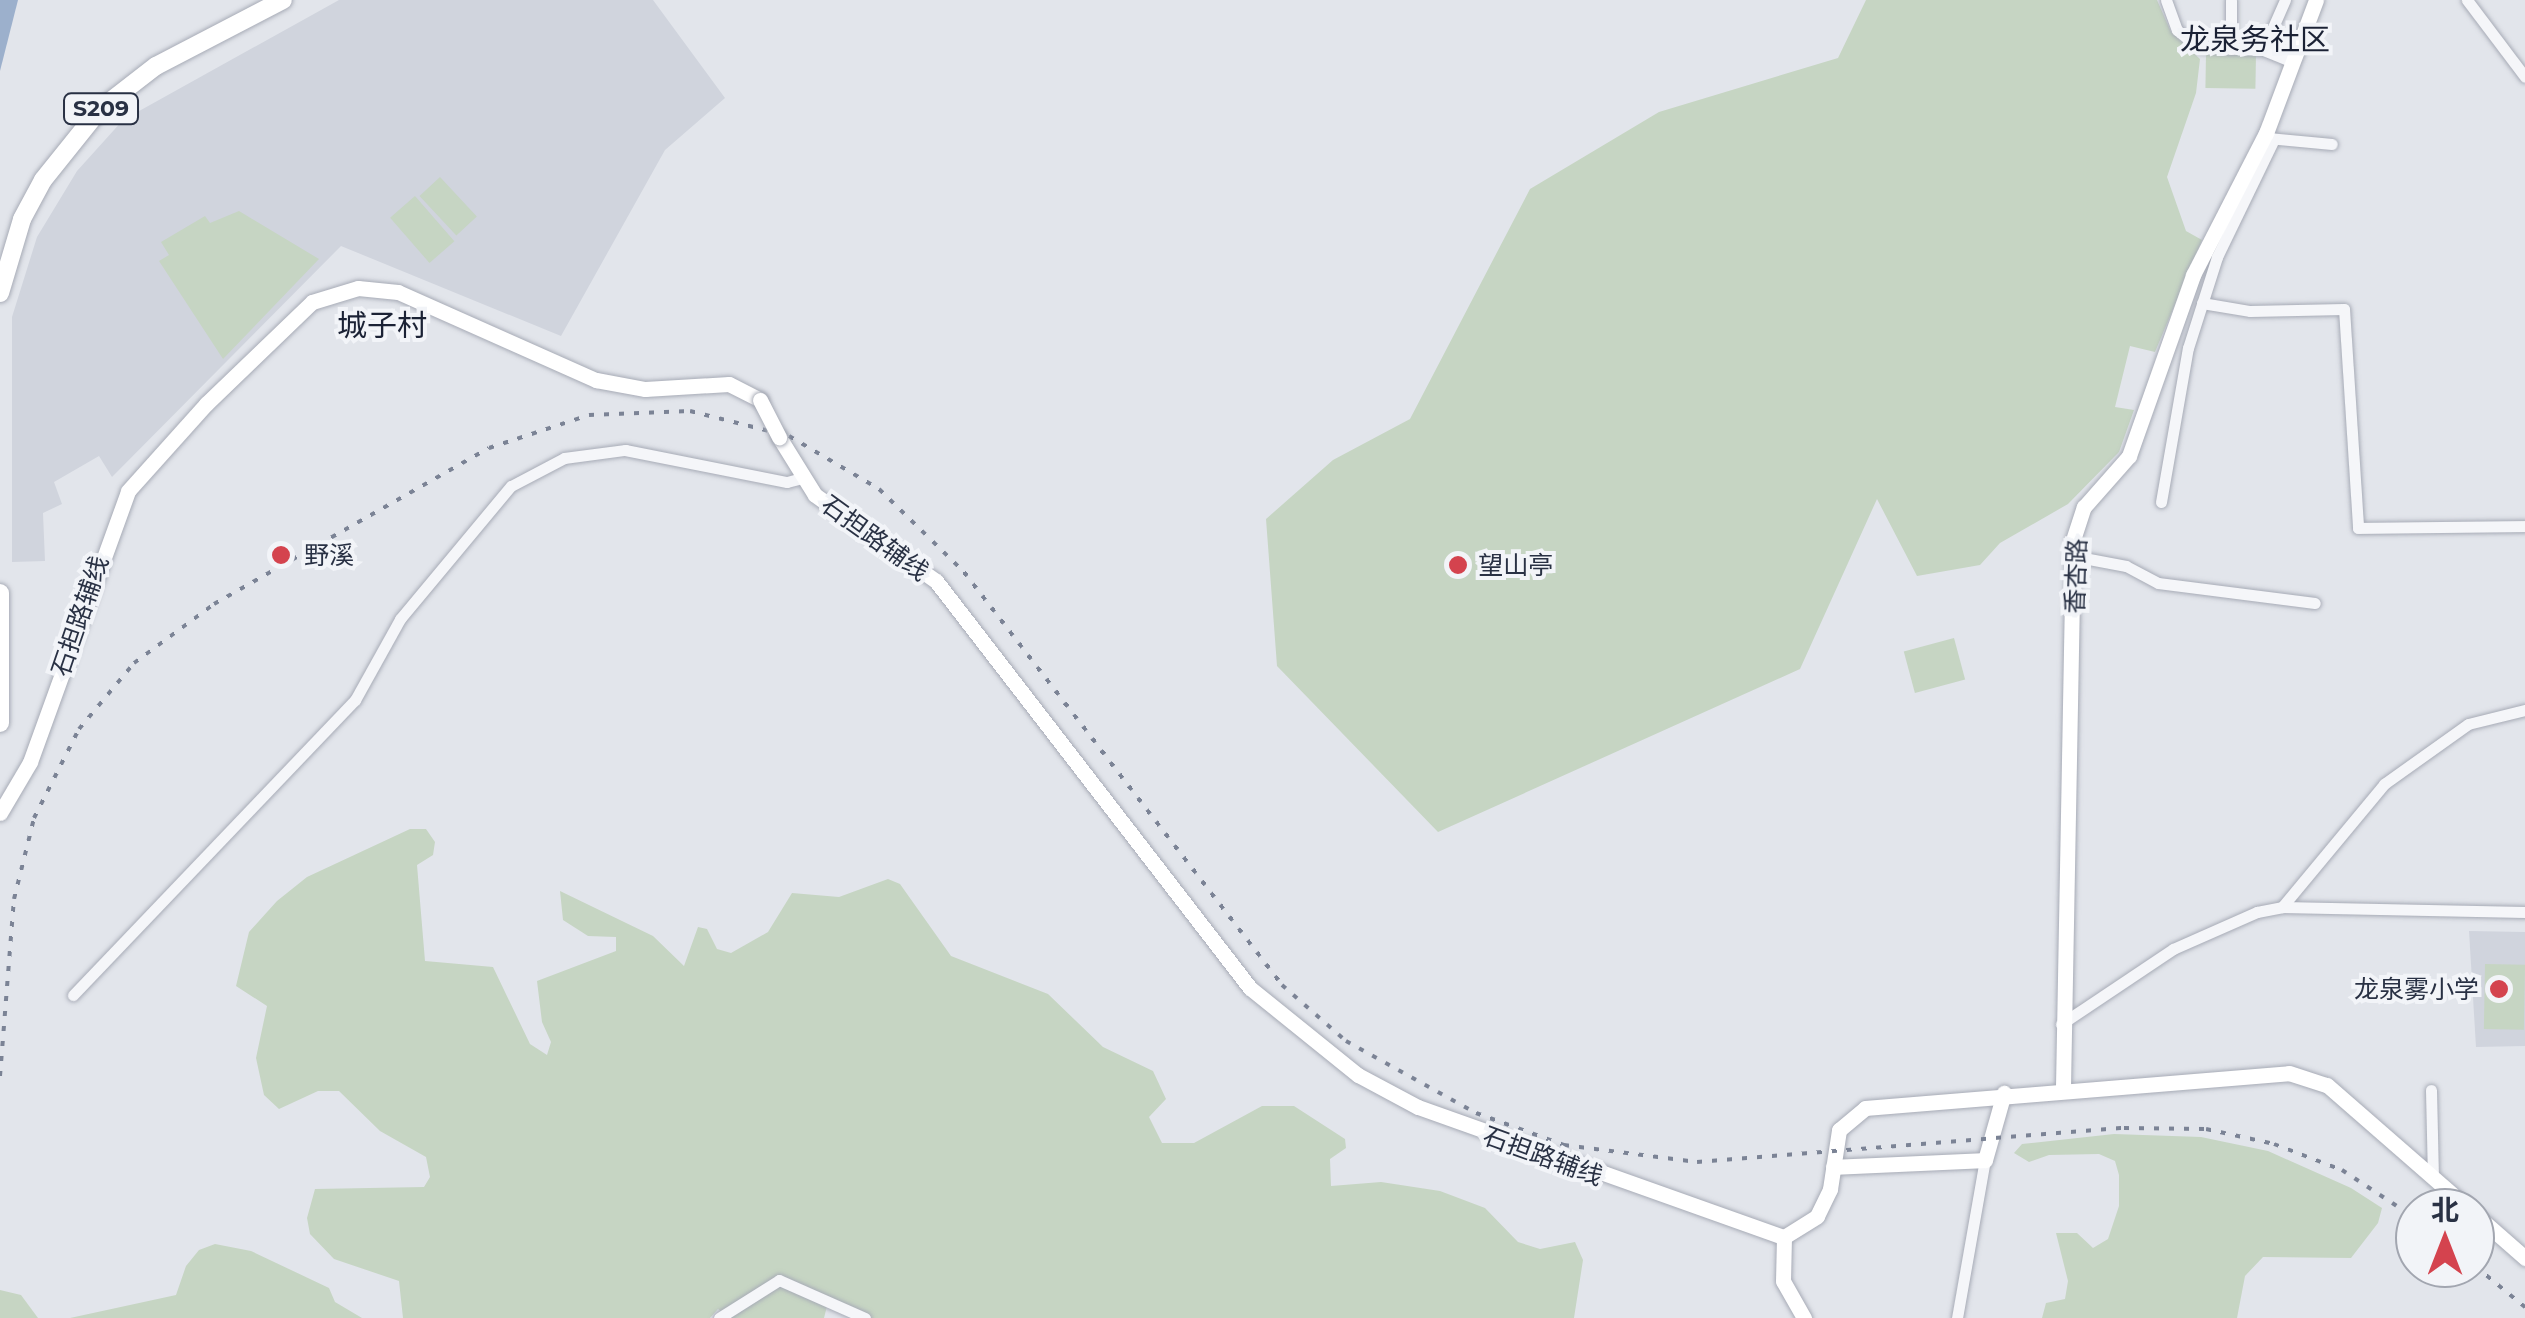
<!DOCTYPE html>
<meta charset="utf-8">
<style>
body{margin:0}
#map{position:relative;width:2525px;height:1318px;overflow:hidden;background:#e2e5eb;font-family:Montserrat,"Noto Sans SC",sans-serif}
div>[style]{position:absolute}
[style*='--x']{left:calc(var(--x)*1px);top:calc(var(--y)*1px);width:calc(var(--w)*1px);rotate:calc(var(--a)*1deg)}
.built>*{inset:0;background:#d0d4dd}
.green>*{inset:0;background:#c6d5c3;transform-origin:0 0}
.water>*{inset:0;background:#9cb0cc}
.roads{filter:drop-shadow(0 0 2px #a7abb6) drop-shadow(0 0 2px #a7abb6)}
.street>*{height:11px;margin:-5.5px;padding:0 5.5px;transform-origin:5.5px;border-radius:5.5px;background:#f5f6f9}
.secondary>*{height:15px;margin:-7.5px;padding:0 7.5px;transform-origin:7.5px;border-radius:7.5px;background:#fff}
.primary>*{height:18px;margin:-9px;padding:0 9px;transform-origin:9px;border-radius:9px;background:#fff}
.rail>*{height:4px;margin-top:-2px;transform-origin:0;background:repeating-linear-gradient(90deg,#7b8395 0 5px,transparent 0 15px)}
.bridges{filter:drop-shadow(0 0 2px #a7abb6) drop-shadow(0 0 2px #a7abb6)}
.secondary-bridge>*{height:15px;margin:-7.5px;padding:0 7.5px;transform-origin:7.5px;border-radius:7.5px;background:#fff}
.dots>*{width:28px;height:28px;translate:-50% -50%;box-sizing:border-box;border:5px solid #f2f4f8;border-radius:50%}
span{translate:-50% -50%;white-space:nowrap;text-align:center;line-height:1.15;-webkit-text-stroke:8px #f2f4f8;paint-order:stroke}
.shield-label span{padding:2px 8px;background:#f2f4f8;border:2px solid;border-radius:8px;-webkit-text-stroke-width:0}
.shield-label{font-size:22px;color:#293144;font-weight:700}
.street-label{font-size:25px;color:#293144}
.poi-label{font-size:25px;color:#293144}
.left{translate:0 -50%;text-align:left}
.right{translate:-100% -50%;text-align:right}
.quarter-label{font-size:30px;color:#1b2235}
.north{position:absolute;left:2395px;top:1188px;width:100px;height:100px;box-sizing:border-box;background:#f2f4f8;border:2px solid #a2a6b0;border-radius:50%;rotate:0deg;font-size:28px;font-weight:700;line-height:40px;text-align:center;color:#293144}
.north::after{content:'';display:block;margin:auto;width:35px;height:45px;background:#d4434e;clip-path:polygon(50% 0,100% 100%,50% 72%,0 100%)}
</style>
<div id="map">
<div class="built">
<div style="clip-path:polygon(339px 0,653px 0,725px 98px,665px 150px,561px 336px,341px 246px,112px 477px,99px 456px,54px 482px,62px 504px,43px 513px,45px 561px,12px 562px,12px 317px,37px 237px,77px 171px,123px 120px)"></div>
<div style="clip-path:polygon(2469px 931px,2525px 932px,2525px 1046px,2476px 1047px)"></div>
</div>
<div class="green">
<div style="clip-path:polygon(1866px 0,2157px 0,2171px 32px,2200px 59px,2196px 93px,2167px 177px,2186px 231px,2202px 240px,2155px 352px,2130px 346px,2115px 407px,2134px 410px,2119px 452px,2068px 504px,2000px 543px,1980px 565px,1917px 576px,1877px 499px,1800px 669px,1438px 832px,1277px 666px,1266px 519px,1333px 460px,1410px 419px,1530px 189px,1659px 112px,1838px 58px)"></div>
<div style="left:2206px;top:54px;width:50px;height:34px;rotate:1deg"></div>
<div style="left:440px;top:177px;width:54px;height:28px;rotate:47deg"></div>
<div style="left:415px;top:196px;width:60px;height:33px;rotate:49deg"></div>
<div style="clip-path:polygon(239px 211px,319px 259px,223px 359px,159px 261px,169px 255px,161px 242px,205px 216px,210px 223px)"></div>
<div style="left:1954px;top:638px;width:43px;height:52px;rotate:75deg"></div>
<div style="clip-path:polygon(410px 829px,426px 829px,435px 842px,433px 855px,417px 865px,425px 961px,493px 967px,530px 1044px,547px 1055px,551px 1042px,542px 1022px,537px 981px,616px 951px,616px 937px,588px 936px,563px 920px,560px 891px,653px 936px,684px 966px,698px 927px,707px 929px,717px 949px,731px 953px,768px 932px,792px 893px,839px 897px,888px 879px,900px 884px,951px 956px,1048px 994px,1103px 1047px,1153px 1071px,1166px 1099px,1149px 1117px,1162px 1143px,1194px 1143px,1262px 1106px,1294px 1106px,1345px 1139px,1346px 1148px,1330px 1159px,1331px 1186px,1381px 1182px,1440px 1191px,1485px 1208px,1518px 1242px,1540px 1249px,1575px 1242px,1583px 1260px,1574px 1318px,851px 1318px,827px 1306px,824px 1318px,730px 1318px,718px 1309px,710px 1318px,403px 1318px,399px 1281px,334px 1259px,310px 1234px,307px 1218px,315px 1189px,424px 1187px,430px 1177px,426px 1157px,380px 1131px,339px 1091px,318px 1091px,279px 1109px,264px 1095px,256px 1058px,267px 1006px,236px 986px,249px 932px,277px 901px,307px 877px)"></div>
<div style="left:2485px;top:964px;width:40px;height:65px;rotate:1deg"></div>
<div style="clip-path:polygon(2114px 1134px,2201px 1137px,2268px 1151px,2351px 1188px,2382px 1208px,2378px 1223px,2351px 1258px,2263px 1257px,2245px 1276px,2237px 1318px,2042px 1318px,2046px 1303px,2065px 1299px,2068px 1281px,2056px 1233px,2077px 1233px,2093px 1248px,2108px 1239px,2119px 1206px,2119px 1175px,2115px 1161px,2099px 1154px,2049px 1155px,2029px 1162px,2014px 1153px,2022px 1144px)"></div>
<div style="clip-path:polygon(215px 1244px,251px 1251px,329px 1288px,335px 1302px,362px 1318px,70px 1318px,176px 1295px,186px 1266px,199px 1250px)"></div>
<div style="clip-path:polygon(0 1290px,21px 1295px,38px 1318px,0 1318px)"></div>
</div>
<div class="water">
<div style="clip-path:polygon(0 0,18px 0,0 71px)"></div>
</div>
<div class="roads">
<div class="street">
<div style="--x:2166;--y:0;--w:32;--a:70"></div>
<div style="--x:2177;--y:30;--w:27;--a:39"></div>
<div style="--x:2198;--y:47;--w:65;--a:2.6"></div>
<div style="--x:2263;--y:50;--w:32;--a:22"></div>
<div style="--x:2231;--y:0;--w:49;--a:90"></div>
<div style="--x:2467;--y:0;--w:96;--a:53"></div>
<div style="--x:2263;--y:50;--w:55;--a:-66.3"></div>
<div style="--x:2268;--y:138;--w:64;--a:5.4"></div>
<div style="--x:2202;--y:303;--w:49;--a:9.5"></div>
<div style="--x:2250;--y:311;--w:94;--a:-1.2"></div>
<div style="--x:2344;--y:309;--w:219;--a:86.3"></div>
<div style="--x:2358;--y:528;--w:167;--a:-0.7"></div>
<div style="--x:2161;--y:502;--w:156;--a:-80.1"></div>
<div style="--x:2188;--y:348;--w:96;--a:-72.3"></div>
<div style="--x:2217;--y:257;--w:131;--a:-64.2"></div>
<div style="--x:2073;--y:556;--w:54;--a:10.7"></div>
<div style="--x:2126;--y:566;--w:36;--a:28"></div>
<div style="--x:2158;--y:583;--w:158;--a:7.3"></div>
<div style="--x:2282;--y:907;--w:160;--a:-50.3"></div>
<div style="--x:2384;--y:784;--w:103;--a:-35.5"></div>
<div style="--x:2468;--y:724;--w:59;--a:-13.8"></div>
<div style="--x:73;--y:995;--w:408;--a:-46.3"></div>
<div style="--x:355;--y:700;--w:93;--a:-60.9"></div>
<div style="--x:400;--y:619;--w:173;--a:-50.2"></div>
<div style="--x:511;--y:486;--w:60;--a:-27.8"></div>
<div style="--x:564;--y:458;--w:62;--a:-7.5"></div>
<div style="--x:625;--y:450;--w:165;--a:11.2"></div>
<div style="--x:787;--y:482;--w:16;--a:-15"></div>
<div style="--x:2061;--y:1024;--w:135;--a:-33.8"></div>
<div style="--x:2173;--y:949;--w:92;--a:-23.8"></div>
<div style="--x:2257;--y:912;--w:25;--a:-11"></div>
<div style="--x:2282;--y:907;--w:243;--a:1.2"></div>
<div style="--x:2431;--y:1090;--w:88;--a:88.7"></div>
<div style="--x:719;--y:1318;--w:71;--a:-32.3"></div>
<div style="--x:779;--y:1280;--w:94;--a:23.8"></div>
<div style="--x:1957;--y:1318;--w:160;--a:-80"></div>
</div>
<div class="secondary">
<div style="--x:779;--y:437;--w:68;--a:58.2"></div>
<div style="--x:815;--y:495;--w:148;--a:35.4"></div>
<div style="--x:936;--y:581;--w:514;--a:52.35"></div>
<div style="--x:1250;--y:988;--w:139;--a:38.9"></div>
<div style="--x:1358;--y:1075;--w:68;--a:28.1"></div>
<div style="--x:1418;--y:1107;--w:388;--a:19.6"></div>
<div style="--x:1784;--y:1237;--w:39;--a:-32"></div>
<div style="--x:1817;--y:1216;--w:30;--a:-64"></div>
<div style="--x:1830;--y:1189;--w:60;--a:-81.3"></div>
<div style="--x:1839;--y:1130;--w:34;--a:-40"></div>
<div style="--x:1865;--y:1108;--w:425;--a:-4.7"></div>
<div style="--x:2289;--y:1073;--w:40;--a:18"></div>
<div style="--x:2327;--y:1085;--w:187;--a:41.1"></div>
<div style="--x:0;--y:813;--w:59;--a:-59.5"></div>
<div style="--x:30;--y:762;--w:288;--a:-70.1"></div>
<div style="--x:128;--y:491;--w:117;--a:-48.1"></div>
<div style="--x:206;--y:404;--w:147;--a:-43.9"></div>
<div style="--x:312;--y:302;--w:48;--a:-16.9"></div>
<div style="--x:358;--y:288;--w:40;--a:5.7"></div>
<div style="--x:398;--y:292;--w:217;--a:24"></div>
<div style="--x:596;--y:380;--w:50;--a:10.4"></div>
<div style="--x:645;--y:389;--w:84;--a:-3.4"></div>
<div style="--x:729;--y:384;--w:35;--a:27"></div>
<div style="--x:2063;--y:1087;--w:547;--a:-88.95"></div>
<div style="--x:2073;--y:540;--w:35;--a:-72"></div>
<div style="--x:2084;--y:507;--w:68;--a:-48.6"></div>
<div style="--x:2129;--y:456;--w:192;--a:-70.5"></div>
<div style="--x:2193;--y:275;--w:160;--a:-62.8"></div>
<div style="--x:2266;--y:133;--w:142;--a:-69.4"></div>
<div style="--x:1833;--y:1167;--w:152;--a:-2.6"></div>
<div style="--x:1985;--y:1160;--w:70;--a:-74.2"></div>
<div style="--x:2475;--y:1214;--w:67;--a:41.3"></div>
<div style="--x:1784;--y:1237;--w:44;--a:91.3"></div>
<div style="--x:1783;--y:1281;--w:43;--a:60.4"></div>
</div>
<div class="primary">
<div style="--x:0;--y:293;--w:77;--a:-73.4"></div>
<div style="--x:22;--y:219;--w:44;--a:-61.7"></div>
<div style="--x:43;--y:180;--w:90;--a:-51.3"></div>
<div style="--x:99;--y:110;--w:72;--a:-37.7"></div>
<div style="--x:156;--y:66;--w:143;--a:-27.5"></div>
<div style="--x:0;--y:593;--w:130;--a:90"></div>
</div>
</div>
<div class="rail">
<div style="--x:0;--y:1076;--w:178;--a:-85.5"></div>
<div style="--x:14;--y:899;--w:83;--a:-76.1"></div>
<div style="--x:34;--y:818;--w:100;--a:-63.2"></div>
<div style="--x:79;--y:729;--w:86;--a:-50.2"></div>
<div style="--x:134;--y:663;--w:99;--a:-36.4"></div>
<div style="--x:214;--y:604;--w:316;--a:-29.6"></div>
<div style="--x:489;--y:448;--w:105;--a:-18.3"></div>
<div style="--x:589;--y:415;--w:101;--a:-2.3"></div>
<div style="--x:690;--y:411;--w:102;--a:14.2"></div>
<div style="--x:789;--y:436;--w:104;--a:30.5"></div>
<div style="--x:879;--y:489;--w:119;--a:44.3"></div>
<div style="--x:964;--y:572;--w:521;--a:52.4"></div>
<div style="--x:1282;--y:985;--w:85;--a:41.2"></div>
<div style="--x:1346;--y:1041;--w:149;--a:29"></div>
<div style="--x:1476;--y:1113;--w:94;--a:20"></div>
<div style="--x:1564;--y:1145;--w:134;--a:7.3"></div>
<div style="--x:1697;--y:1162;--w:428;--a:-4.6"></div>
<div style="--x:2124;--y:1128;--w:82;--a:0.7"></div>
<div style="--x:2206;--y:1129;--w:70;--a:12.4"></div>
<div style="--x:2274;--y:1144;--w:73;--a:20.9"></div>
<div style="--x:2342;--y:1170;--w:87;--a:33.3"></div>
<div style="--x:2475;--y:1266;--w:65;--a:39.4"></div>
</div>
<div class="bridges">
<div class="secondary-bridge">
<div style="--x:760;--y:400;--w:42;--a:62.8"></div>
</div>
</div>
<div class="dots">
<div style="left:281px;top:555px;background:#d4434e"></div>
<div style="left:1458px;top:565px;background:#d4434e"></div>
<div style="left:2499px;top:989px;background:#d4434e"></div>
</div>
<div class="shield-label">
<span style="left:101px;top:109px">S209</span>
</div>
<div class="street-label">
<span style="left:875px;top:538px;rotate:36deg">石担路辅线</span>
<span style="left:2076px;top:576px;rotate:-88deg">香杏路</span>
<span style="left:80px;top:616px;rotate:-71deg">石担路辅线</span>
<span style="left:1543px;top:1156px;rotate:20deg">石担路辅线</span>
</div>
<div class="poi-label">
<span class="left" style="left:304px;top:555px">野溪</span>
<span class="left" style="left:1478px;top:565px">望山亭</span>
<span class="right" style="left:2479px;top:989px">龙泉雾小学</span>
</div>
<div class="quarter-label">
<span style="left:2255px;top:40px">龙泉务社区</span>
<span style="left:382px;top:326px">城子村</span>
</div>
<div class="north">北</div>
</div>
